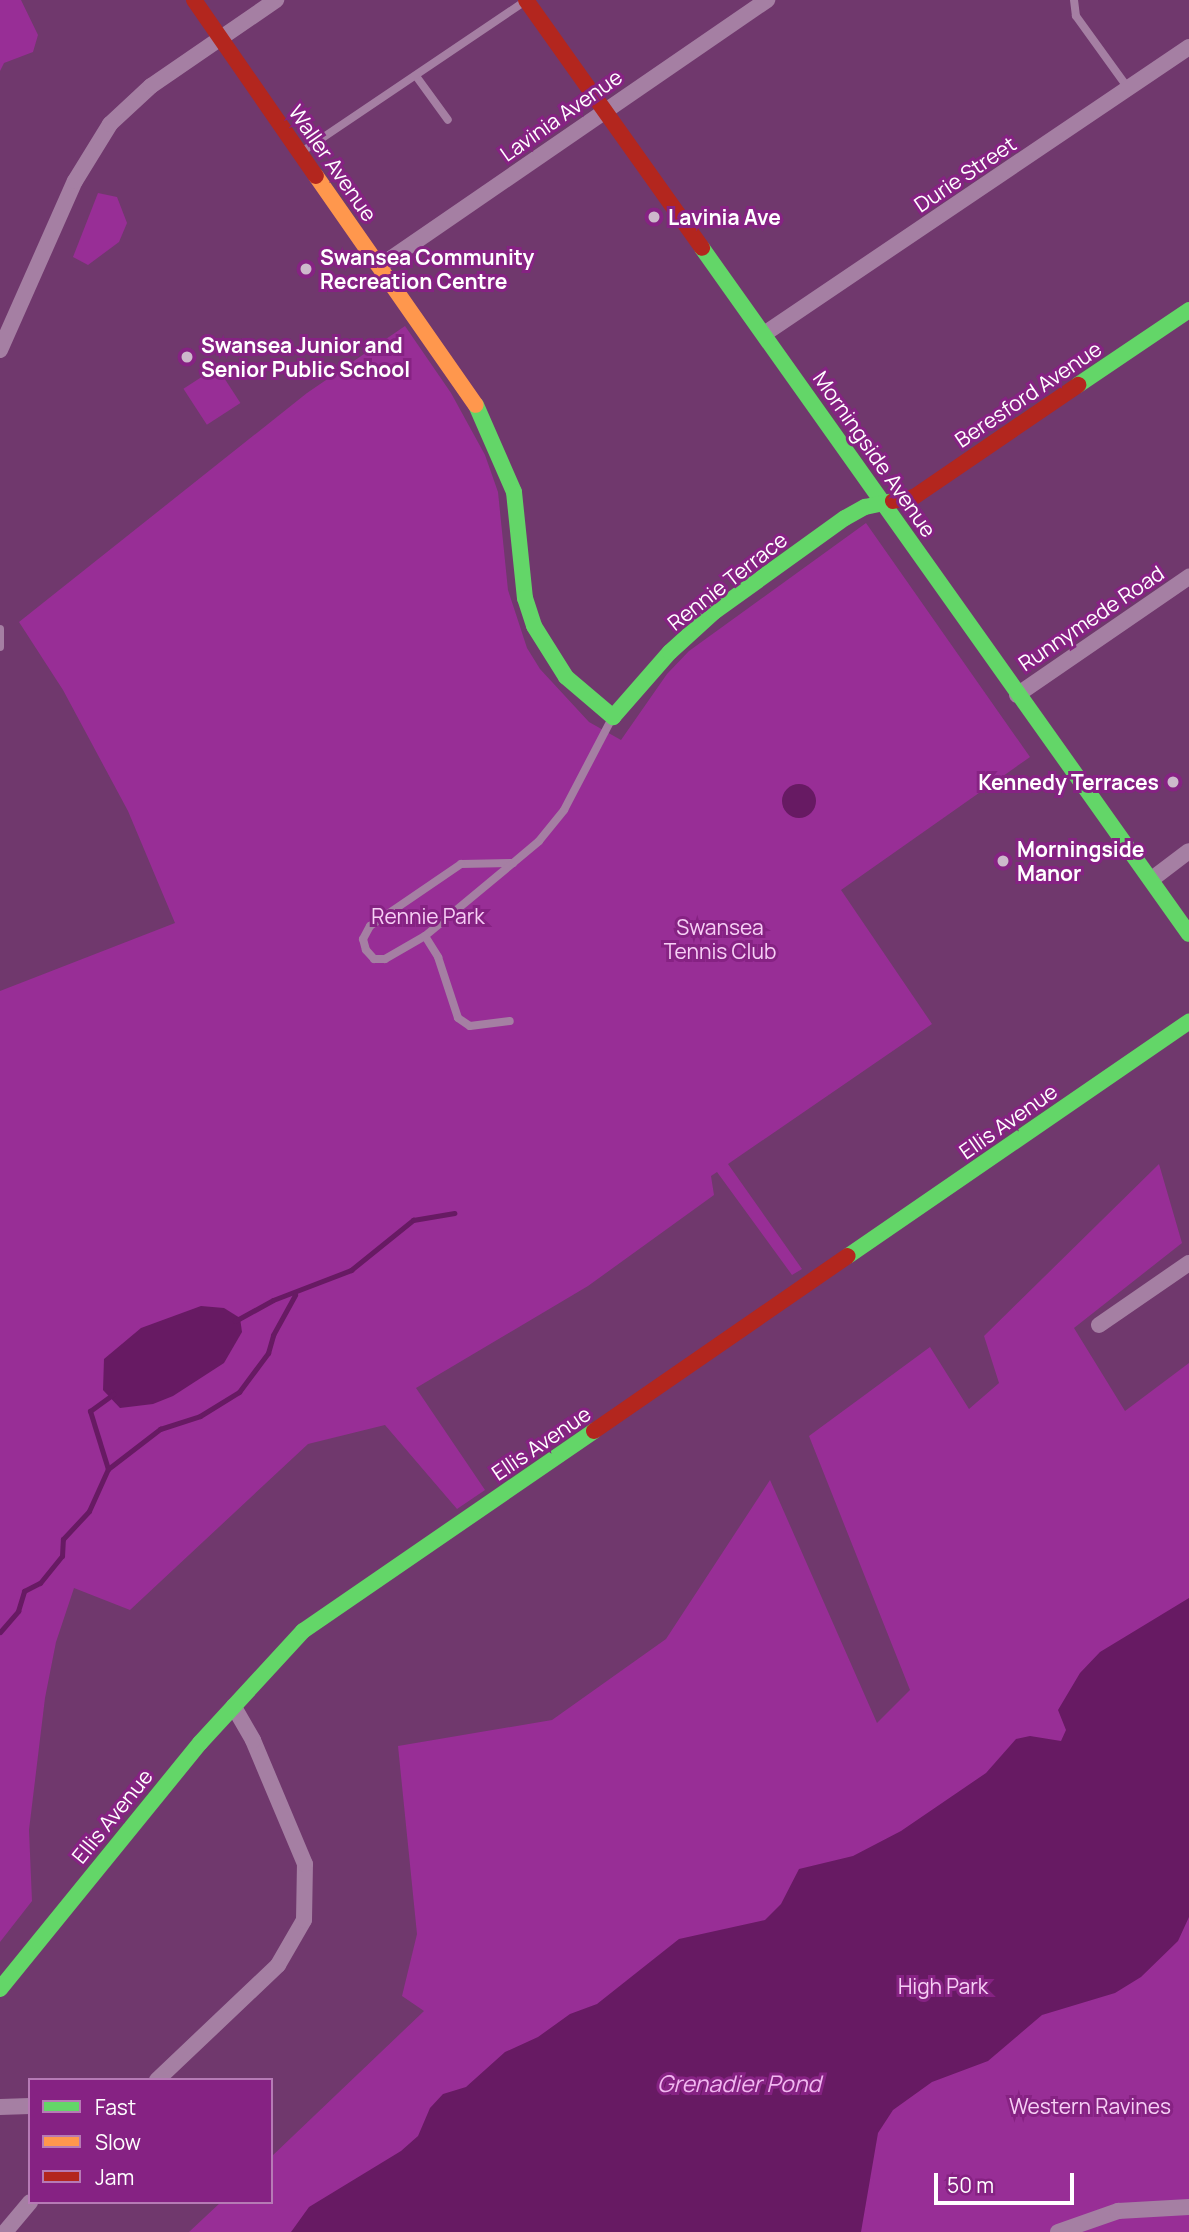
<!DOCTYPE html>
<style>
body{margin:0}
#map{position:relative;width:1189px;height:2232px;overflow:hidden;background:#70386d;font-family:Manrope,sans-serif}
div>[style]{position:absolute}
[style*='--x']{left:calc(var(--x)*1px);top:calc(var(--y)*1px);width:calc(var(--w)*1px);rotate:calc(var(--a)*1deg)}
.green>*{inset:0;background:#982e96;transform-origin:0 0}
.water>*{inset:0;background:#671a63}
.round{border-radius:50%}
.stream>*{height:5px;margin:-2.5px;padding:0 2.5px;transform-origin:2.5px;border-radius:2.5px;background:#671a63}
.lane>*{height:8px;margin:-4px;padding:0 4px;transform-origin:4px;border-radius:4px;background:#a57fa3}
.street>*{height:16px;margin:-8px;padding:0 8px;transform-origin:8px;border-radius:8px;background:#a57fa3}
.fast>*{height:16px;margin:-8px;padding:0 8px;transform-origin:8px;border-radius:8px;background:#63d668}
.slow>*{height:16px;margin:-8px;padding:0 8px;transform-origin:8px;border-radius:8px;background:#ff974d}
.jam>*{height:16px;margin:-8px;padding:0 8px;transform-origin:8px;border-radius:8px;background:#b3261e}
.dots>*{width:19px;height:19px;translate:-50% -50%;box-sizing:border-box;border:4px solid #862283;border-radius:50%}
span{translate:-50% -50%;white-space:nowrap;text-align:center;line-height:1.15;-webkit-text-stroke:6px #862283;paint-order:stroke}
.street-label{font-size:21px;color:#fff}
.poi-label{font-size:21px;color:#fff;font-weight:700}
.left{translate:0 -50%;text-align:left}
.right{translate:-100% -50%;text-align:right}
.park-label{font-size:21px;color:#f7d0f6}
.water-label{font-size:23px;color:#f1b7f0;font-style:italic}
.legend{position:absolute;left:28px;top:2078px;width:245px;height:126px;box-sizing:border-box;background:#862283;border:2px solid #b67ab5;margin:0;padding:9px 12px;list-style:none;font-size:21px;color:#fff}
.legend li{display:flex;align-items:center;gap:14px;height:35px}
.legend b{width:35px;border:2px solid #b67ab5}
.scale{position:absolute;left:934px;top:2173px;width:140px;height:32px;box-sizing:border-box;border:4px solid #fff;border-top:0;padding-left:9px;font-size:21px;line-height:24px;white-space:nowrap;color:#fff;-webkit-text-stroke:5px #862283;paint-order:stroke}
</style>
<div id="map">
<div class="green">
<div style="clip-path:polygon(0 0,21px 0,38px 35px,33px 52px,4px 63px,0 71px)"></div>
<div style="clip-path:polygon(98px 193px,117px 197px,127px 223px,119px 242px,88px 265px,73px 257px)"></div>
<div style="clip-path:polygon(405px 326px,451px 393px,485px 455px,498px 492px,508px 590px,527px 648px,540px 669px,589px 722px,621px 740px,667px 674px,689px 651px,866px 523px,1030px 757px,841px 890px,932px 1024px,728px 1164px,802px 1269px,792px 1275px,717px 1172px,711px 1176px,714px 1195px,588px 1286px,416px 1388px,485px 1490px,457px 1509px,385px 1425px,308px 1444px,130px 1610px,74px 1588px,56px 1642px,45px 1698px,29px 1830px,32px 1901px,0 1942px,0 991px,175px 923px,128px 811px,63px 690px,19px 622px,307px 393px)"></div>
<div style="left:217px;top:367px;width:43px;height:40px;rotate:57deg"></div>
<div style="clip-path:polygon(1159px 1164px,1182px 1243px,1074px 1328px,1125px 1411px,1189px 1363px,1189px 2232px,189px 2232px,221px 2202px,271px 2202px,271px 2157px,424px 2011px,402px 1996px,417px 1934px,398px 1746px,552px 1720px,666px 1639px,770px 1480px,877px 1723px,910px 1690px,809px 1436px,930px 1347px,969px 1409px,999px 1383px,984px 1336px)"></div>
</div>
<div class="water">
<div class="round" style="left:782px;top:784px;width:34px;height:34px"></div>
<div style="clip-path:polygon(201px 1306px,224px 1308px,240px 1318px,242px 1332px,224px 1363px,173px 1396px,153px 1404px,120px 1408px,103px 1390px,104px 1359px,141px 1328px)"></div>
<div style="clip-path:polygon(1189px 1598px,1189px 1917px,1178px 1941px,1141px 1977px,1115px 1993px,1042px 2015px,988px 2061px,932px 2082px,893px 2110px,878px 2133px,861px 2232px,291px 2232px,309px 2207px,401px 2151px,418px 2136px,430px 2108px,443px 2094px,466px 2087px,505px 2052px,538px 2037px,570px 2014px,597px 2004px,679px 1939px,765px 1920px,781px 1904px,799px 1869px,853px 1856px,901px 1831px,986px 1773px,1016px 1739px,1030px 1736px,1061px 1741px,1066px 1730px,1058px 1710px,1080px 1673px,1100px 1652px)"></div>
</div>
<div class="stream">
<div style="--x:235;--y:1321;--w:43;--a:-28.9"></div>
<div style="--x:273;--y:1300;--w:84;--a:-21"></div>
<div style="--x:351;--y:1270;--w:80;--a:-38.9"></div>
<div style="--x:413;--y:1220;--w:42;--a:-9.7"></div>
<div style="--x:108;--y:1469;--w:61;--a:-107.2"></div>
<div style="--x:90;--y:1411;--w:29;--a:-36"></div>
<div style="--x:0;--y:1632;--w:28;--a:-49"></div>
<div style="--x:18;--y:1611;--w:21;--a:-73"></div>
<div style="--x:24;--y:1591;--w:18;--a:-27"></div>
<div style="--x:40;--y:1583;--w:35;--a:-51"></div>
<div style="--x:62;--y:1556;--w:17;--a:-87"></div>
<div style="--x:63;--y:1539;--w:38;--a:-47"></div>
<div style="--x:89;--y:1511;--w:46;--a:-65.7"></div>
<div style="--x:108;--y:1469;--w:66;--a:-37.6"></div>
<div style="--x:160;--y:1429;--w:42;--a:-18"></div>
<div style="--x:200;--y:1416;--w:46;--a:-31.6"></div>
<div style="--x:239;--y:1392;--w:49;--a:-53.4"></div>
<div style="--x:268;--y:1353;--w:19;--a:-74"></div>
<div style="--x:273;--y:1335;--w:46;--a:-61.2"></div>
</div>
<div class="lane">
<div style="--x:1074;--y:0;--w:16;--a:83"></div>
<div style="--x:1076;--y:16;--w:89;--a:54.2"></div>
<div style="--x:416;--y:76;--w:54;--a:54"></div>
<div style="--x:303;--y:151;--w:267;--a:-34"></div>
<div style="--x:0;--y:629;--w:18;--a:90"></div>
<div style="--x:513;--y:863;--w:52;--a:178.9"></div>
<div style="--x:461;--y:864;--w:110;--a:145.7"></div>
<div style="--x:370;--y:926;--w:15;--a:118"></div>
<div style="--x:363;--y:939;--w:11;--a:75"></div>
<div style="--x:366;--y:950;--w:12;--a:48"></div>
<div style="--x:374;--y:959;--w:11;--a:0"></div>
<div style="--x:385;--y:959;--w:46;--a:-29.9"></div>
<div style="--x:425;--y:936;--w:114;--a:-39.7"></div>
<div style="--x:513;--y:863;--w:34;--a:-40"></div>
<div style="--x:539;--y:841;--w:40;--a:-51"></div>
<div style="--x:564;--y:810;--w:102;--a:-62.4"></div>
<div style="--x:425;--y:936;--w:25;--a:58"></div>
<div style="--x:438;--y:957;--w:64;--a:71.8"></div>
<div style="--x:458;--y:1018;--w:14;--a:34"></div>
<div style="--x:470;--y:1026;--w:40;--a:-7.1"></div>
</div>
<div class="street">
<div style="--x:380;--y:266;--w:470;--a:-34.5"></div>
<div style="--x:764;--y:334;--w:513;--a:-34.03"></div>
<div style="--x:0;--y:350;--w:185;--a:-66.1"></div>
<div style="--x:75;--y:181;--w:67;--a:-58.4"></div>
<div style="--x:110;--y:124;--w:56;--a:-42.8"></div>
<div style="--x:151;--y:86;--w:152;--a:-34.5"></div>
<div style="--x:1017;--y:695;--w:209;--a:-34.5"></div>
<div style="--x:1152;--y:879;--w:46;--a:-37.1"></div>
<div style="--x:1099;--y:1325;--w:109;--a:-34.6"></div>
<div style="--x:157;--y:2080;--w:167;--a:-43.5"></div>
<div style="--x:278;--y:1965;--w:52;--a:-60"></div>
<div style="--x:304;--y:1920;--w:56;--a:-89"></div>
<div style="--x:305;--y:1864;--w:134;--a:-112.8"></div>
<div style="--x:253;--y:1740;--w:39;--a:-120"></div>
<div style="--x:0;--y:2107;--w:30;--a:-2"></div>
<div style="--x:5;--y:2232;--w:39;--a:-50"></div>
<div style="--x:1058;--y:2232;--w:64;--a:-19.3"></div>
<div style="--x:1118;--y:2211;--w:71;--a:-3.2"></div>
</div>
<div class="fast">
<div style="--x:702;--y:248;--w:841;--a:54.63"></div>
<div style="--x:1078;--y:385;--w:134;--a:-34"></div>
<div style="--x:476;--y:405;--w:95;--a:66.4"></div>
<div style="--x:514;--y:492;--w:107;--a:84.1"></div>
<div style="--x:525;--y:598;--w:29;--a:72"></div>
<div style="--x:534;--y:626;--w:60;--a:57.9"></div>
<div style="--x:566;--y:677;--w:62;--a:40.4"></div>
<div style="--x:613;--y:717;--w:86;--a:-48.8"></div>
<div style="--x:670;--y:652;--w:59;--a:-42.3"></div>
<div style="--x:714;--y:612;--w:161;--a:-35.7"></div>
<div style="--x:845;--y:518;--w:23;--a:-29"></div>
<div style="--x:865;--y:507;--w:29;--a:-12"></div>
<div style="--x:848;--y:1256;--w:414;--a:-34.5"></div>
<div style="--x:0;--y:1989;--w:317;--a:-50.9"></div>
<div style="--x:200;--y:1743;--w:152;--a:-47.4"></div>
<div style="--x:303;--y:1631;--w:353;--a:-34.5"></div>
</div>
<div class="slow">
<div style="--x:316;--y:176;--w:279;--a:55.1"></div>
</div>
<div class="jam">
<div style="--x:194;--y:0;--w:214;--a:55.3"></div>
<div style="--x:526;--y:0;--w:304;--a:54.6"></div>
<div style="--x:893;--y:501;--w:21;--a:-11"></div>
<div style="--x:914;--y:497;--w:199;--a:-34.3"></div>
<div style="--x:594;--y:1431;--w:308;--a:-34.6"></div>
</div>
<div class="dots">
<div style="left:654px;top:217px;background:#cdb9cc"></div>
<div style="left:306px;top:269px;background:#cdb9cc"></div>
<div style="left:187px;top:357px;background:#cdb9cc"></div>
<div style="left:1173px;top:782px;background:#cdb9cc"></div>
<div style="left:1003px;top:861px;background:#cdb9cc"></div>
</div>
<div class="street-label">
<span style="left:561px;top:115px;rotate:-35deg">Lavinia Avenue</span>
<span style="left:333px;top:163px;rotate:55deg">Waller Avenue</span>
<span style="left:965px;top:174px;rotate:-34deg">Durie Street</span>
<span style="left:1028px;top:394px;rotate:-34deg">Beresford Avenue</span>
<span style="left:875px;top:454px;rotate:55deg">Morningside Avenue</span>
<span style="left:727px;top:581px;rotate:-38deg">Rennie Terrace</span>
<span style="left:1091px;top:618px;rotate:-34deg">Runnymede Road</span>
<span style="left:1008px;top:1121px;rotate:-35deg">Ellis Avenue</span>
<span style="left:541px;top:1443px;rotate:-34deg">Ellis Avenue</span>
<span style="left:112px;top:1816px;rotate:-51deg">Ellis Avenue</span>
</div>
<div class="poi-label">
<span class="left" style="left:668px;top:217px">Lavinia Ave</span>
<span class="left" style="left:320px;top:269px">Swansea Community<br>Recreation Centre</span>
<span class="left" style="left:201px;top:357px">Swansea Junior and<br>Senior Public School</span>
<span class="right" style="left:1159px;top:782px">Kennedy Terraces</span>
<span class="left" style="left:1017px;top:861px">Morningside<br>Manor</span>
</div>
<div class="park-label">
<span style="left:428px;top:916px">Rennie Park</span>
<span style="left:720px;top:939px">Swansea<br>Tennis Club</span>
<span style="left:943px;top:1986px">High Park</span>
<span style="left:1090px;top:2106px">Western Ravines</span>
</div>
<div class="water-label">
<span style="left:739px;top:2083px">Grenadier Pond</span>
</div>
<ul class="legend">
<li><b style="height:9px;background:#63d668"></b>Fast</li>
<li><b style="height:9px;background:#ff974d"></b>Slow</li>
<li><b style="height:9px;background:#b3261e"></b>Jam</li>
</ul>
<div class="scale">50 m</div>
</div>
